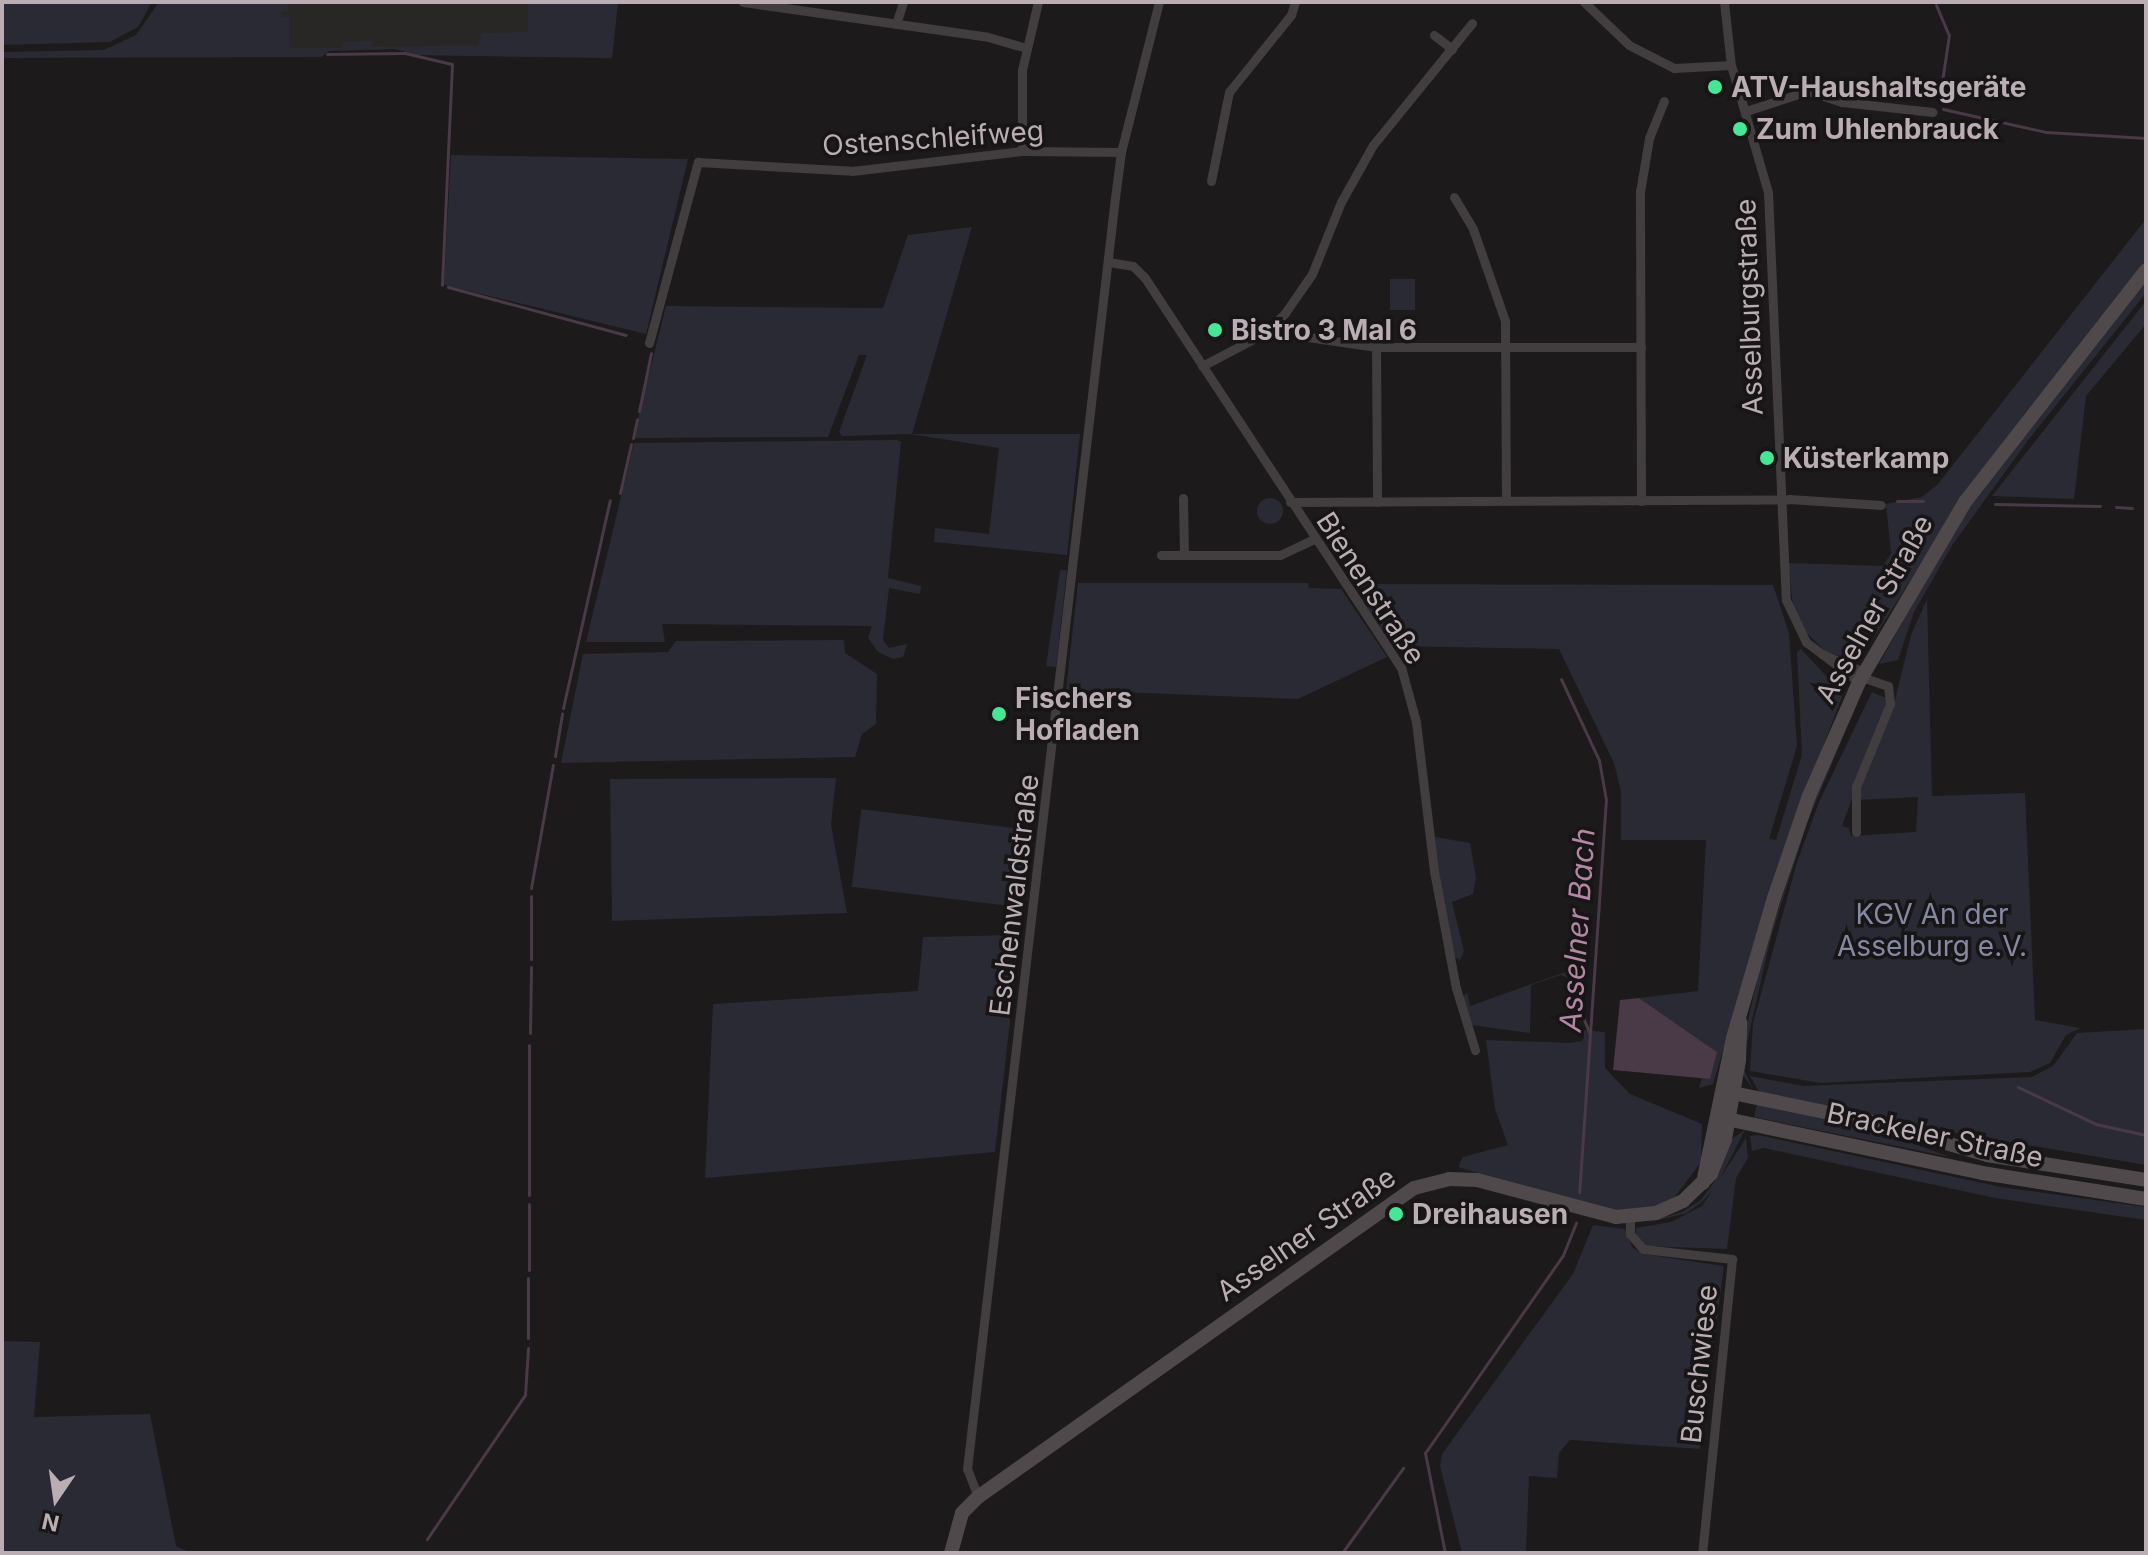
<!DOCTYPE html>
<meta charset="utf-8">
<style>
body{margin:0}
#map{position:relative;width:2148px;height:1555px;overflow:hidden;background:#1c1a1a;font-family:Inter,sans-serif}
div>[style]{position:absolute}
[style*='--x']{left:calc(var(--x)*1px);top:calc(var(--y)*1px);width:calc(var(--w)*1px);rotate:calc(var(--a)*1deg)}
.built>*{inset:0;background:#292626}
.green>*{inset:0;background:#2a2a34;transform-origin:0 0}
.round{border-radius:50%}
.water>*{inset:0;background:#4a3946}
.stream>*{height:3px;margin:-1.5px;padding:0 1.5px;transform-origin:1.5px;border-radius:1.5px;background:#4a3946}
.minor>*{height:9px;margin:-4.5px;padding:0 4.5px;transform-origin:4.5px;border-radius:4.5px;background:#423d3f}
.secondary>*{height:14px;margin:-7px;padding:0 7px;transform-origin:7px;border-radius:7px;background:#50494c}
.dots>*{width:22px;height:22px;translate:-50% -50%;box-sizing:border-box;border:4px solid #171515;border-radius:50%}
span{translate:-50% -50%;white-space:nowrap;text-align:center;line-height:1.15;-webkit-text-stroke:7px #171515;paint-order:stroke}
.poi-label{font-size:28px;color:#baadb3;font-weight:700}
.left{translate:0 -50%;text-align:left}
.street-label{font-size:28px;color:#baadb3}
.park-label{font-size:28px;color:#8689a4}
.water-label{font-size:30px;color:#b287a5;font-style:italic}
.frame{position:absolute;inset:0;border:4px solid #baadb3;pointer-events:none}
.north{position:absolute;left:16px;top:1459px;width:80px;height:80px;-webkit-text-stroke:6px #171515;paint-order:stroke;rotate:193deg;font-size:22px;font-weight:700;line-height:32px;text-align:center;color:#baadb3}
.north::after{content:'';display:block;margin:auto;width:28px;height:36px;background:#baadb3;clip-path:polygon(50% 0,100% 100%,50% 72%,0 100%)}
</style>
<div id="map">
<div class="built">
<div style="clip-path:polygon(174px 2px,618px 2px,612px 58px,417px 55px,395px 49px,329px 51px,321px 57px,174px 56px)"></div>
</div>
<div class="green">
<div style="clip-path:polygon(2px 2px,152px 2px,138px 27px,110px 42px,2px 45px)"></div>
<div style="clip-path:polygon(159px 2px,288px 2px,289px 11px,281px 12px,282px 18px,289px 18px,290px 48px,342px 48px,343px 42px,372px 41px,373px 47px,478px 45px,482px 33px,528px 32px,528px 2px,618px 2px,612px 58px,417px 55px,395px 49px,329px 51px,321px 57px,2px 58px,2px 52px,104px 50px,136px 35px)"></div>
<div style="clip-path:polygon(451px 155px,688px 159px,646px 334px,444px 285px)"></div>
<div style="clip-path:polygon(2146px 219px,2146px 262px,1968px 489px,1865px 652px,1851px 660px,1825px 651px,1806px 632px,1793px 607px,1788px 563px,1883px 566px,1891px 553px,1886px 504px,1922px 497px,1938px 484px)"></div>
<div style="clip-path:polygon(972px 227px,912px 434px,1080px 434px,1067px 555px,934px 542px,935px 528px,989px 534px,999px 448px,910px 434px,842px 436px,839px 432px,867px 355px,859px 355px,828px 437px,633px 438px,666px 306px,883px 308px,908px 235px)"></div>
<div style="clip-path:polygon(2146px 278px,2146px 293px,2029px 439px,1953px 544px,1914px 612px,1898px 660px,1879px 664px,1969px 505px)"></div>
<div style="left:1390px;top:279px;width:25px;height:31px"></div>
<div style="clip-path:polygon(2146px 301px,2146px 324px,2086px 396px,2074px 499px,1992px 496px)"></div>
<div style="clip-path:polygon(897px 440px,901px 442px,888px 578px,921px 586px,920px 594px,889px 588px,883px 640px,889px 648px,907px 644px,903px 657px,893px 659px,878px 652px,868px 638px,872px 626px,662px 624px,665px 642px,586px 642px,634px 443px)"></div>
<div class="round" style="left:1257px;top:498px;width:26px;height:26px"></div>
<div style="clip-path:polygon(1060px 570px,1067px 570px,1056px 667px,1046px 666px)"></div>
<div style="clip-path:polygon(1078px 583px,1308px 583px,1309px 588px,1341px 589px,1387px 657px,1298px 699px,1066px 690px)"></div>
<div style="clip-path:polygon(1348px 584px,1773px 585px,1789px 633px,1797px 746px,1769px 839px,1776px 840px,1802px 755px,1797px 652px,1801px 649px,1843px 694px,1784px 850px,1713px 1084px,1699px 1088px,1711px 1048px,1639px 998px,1698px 991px,1706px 840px,1621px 840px,1621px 791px,1614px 763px,1559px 649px,1392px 646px)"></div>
<div style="clip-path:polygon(1927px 599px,1932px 796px,2025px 793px,2035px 1020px,2080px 1028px,2066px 1035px,2050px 1063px,2030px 1072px,1821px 1083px,1750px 1071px,1753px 1023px,1797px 862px,1819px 802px,1872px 692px,1888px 699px,1842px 826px,1849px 828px,1851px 836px,1916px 832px,1918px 797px,1856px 800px,1892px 712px,1911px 635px)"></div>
<div style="clip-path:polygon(844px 640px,845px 653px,877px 674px,876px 724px,862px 734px,855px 757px,561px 763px,583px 654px,668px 652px,676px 641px)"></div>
<div style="clip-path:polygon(1858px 701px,1807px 823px,1771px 937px,1746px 1047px,1745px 1072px,1753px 1089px,1743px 1075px,1746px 1029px,1760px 967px,1813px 801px)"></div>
<div style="clip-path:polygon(836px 778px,831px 825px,847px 913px,612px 921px,610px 779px)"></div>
<div style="left:1030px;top:830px;width:78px;height:170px;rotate:97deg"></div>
<div style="clip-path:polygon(1435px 837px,1470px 843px,1476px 878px,1473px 894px,1452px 902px,1464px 951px,1460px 960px,1454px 956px,1442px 899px)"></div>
<div style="clip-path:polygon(1020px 935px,995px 1152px,705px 1178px,713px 1004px,918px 991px,923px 937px)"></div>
<div style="clip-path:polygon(1574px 969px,1568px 978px,1561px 975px,1531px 985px,1530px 1033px,1471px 1025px,1462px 999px,1467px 992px,1470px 1006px)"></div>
<div style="clip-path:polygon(2146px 1029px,2146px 1165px,1950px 1132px,1759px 1092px,1750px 1076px,1803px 1086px,2032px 1077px,2053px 1066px,2077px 1033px)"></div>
<div style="clip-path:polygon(1583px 1030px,1605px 1032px,1605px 1068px,1630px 1094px,1702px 1124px,1701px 1162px,1674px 1198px,1645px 1211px,1602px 1210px,1458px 1167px,1463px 1157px,1508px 1145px,1495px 1109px,1486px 1040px,1571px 1043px,1582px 1041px)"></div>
<div style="clip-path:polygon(1757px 1104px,1868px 1127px,1950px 1157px,1754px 1117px)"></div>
<div style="clip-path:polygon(1745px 1130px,1716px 1186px,1703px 1201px,1687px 1213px,1641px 1224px,1682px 1212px,1701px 1200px,1717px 1178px,1733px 1138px)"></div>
<div style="clip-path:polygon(1758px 1135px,2001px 1187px,2146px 1207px,2146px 1220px,1995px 1198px,1764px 1148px,1752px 1151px,1750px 1136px)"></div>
<div style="clip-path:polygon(1746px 1138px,1748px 1158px,1736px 1178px,1727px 1249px,1645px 1246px,1636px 1237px,1636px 1228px,1671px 1222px,1702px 1206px)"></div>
<div style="clip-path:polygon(1593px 1225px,1625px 1229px,1632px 1247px,1643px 1254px,1724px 1266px,1700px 1449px,1570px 1440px,1559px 1453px,1557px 1478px,1529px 1476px,1526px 1553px,1462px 1553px,1440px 1466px,1442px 1454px,1573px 1274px)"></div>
<div style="clip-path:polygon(2px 1341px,40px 1342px,34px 1417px,150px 1414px,176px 1546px,191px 1553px,2px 1553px)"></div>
</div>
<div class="water">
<div style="clip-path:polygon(1639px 998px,1717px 1052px,1710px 1079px,1613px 1070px,1620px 1000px)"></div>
</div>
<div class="stream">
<div style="--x:1936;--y:5;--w:33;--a:67"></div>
<div style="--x:1949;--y:35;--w:67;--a:98.6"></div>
<div style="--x:327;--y:54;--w:78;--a:-0.7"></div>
<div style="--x:405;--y:53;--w:48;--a:13.2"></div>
<div style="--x:452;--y:64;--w:221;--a:92.6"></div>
<div style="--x:1943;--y:109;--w:106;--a:12.6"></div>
<div style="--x:2046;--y:132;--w:100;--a:3.4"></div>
<div style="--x:448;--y:287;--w:184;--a:15.1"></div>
<div style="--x:639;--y:411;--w:59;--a:-78.3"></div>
<div style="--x:633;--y:438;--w:19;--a:-78"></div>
<div style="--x:620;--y:493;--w:50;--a:-77.3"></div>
<div style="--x:1897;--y:501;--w:26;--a:0"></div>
<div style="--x:1995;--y:504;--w:105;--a:1.1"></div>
<div style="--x:2116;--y:507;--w:16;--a:4"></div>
<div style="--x:2145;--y:511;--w:1;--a:45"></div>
<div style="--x:1561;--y:679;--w:89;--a:64.9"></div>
<div style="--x:1599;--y:760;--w:40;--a:80"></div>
<div style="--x:1606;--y:799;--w:394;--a:93.9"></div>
<div style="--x:563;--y:708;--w:213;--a:-77.3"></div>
<div style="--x:555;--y:756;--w:43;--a:-80.5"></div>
<div style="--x:531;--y:888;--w:125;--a:-79.9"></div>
<div style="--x:531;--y:959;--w:63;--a:-90"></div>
<div style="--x:1583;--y:1017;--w:16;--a:68"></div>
<div style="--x:530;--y:1033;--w:66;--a:-89.1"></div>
<div style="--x:2018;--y:1087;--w:86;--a:25.4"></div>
<div style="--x:2096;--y:1124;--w:51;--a:12.4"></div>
<div style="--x:529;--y:1195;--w:150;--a:-90"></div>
<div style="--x:529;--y:1270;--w:66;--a:-90"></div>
<div style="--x:528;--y:1338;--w:60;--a:-90"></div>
<div style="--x:427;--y:1539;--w:174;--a:-55.8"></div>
<div style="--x:525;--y:1395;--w:47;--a:-86.3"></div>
<div style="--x:1342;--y:1553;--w:105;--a:-54.3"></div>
<div style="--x:1445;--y:1553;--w:102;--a:-101.3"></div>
<div style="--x:1425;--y:1453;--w:241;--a:-55.1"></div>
<div style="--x:1563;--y:1255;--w:35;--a:-68"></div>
</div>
<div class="minor">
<div style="--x:743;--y:2;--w:247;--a:8.1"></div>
<div style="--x:988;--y:37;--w:40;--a:16"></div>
<div style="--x:1584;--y:2;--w:62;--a:43.7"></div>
<div style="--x:1629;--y:45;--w:51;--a:27.1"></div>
<div style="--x:1674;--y:68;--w:57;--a:-3"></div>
<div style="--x:1724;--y:2;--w:63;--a:83.7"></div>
<div style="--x:1731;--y:65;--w:132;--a:73.8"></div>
<div style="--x:1768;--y:192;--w:408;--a:87.5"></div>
<div style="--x:1786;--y:600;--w:47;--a:64.5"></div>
<div style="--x:1806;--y:642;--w:66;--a:37"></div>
<div style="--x:896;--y:24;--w:23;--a:-72"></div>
<div style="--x:1434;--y:35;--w:23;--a:38"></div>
<div style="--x:1746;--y:111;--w:65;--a:-17.9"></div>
<div style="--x:1808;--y:91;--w:36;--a:18"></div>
<div style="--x:1842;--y:102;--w:91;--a:6.3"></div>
<div style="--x:1022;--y:151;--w:81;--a:-90"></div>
<div style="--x:1022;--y:70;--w:70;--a:-76.8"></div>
<div style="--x:1211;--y:181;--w:91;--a:-78.6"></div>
<div style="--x:1229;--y:92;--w:99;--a:-51.2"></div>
<div style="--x:1291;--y:15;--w:14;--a:-73"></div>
<div style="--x:1454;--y:197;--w:37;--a:59"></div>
<div style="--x:1473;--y:229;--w:97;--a:70.8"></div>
<div style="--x:1505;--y:321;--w:180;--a:89.7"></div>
<div style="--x:1108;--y:262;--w:25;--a:9"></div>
<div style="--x:1133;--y:266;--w:17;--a:45"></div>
<div style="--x:1145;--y:278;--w:466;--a:56.7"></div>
<div style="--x:1401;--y:667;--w:57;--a:74.7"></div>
<div style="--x:1416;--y:722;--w:150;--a:83.1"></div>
<div style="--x:1434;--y:871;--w:119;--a:79.4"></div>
<div style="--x:1456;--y:988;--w:65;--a:73"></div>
<div style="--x:1276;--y:323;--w:35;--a:24"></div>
<div style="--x:1308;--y:337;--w:69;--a:8.4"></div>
<div style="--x:1376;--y:347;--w:265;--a:0"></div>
<div style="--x:649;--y:343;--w:188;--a:-74.9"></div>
<div style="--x:698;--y:162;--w:154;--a:3.3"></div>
<div style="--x:852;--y:171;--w:171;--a:-6.7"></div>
<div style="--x:1022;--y:151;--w:99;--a:0.6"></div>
<div style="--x:1376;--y:347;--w:155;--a:89.6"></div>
<div style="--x:1202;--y:366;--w:71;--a:-27.6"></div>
<div style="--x:1265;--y:333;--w:28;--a:-45"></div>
<div style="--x:1285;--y:313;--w:47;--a:-55.3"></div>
<div style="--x:1312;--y:274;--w:78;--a:-68.1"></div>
<div style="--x:1341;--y:202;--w:65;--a:-60.7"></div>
<div style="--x:1373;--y:145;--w:157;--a:-50.9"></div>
<div style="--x:1183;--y:498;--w:57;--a:89"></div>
<div style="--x:1641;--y:501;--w:309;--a:-90.2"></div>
<div style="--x:1640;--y:192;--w:55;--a:-80.5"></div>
<div style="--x:1649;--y:138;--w:40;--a:-68"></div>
<div style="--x:1290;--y:502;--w:499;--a:-0.3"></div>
<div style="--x:1789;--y:499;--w:92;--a:3.7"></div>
<div style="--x:1161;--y:555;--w:119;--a:0"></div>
<div style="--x:1280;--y:555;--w:38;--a:-25"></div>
<div style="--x:1822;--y:654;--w:46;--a:23.2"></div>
<div style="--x:1856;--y:832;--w:45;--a:-90"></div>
<div style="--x:1856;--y:787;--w:90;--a:-67.7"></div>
<div style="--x:1890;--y:704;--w:18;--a:-96"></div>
<div style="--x:1888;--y:686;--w:28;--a:-161"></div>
<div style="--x:1630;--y:1217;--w:17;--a:90"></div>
<div style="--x:1630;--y:1234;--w:20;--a:49"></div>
<div style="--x:1643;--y:1249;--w:90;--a:6.4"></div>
<div style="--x:1732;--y:1259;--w:296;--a:95.8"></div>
<div style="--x:978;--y:1497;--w:30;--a:-111"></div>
<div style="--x:967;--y:1469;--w:1280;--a:-83.36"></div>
<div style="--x:1115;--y:198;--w:46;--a:-82.6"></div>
<div style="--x:1121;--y:152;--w:155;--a:-75.8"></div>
</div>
<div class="secondary">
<div style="--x:1728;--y:1092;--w:148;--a:11.7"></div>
<div style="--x:1873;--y:1122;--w:119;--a:16.1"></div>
<div style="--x:1987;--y:1155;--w:161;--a:8.9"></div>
<div style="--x:1722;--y:1118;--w:266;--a:11.9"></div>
<div style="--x:1982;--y:1173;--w:166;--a:9"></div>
<div style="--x:1703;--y:1183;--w:148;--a:-78.3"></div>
<div style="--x:1733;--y:1038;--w:146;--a:-73.7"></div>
<div style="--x:1774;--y:898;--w:108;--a:-71.1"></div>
<div style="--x:1809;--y:796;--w:124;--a:-66.3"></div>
<div style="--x:1859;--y:682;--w:209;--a:-59.5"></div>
<div style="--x:1965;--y:502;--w:294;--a:-52"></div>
<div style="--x:951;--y:1553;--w:41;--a:-74.6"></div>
<div style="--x:962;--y:1513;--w:23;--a:-45"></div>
<div style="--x:978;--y:1497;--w:534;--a:-35.33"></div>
<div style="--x:1414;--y:1188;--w:36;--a:-14"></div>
<div style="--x:1449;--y:1179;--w:28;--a:2"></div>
<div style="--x:1477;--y:1180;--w:144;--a:14.9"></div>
<div style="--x:1616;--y:1217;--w:40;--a:-5.7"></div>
<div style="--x:1656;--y:1213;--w:30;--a:-24"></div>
<div style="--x:1683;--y:1201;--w:39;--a:-44"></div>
<div style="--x:1711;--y:1174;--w:38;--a:-68"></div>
<div style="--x:1725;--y:1139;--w:80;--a:-80"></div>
<div style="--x:1739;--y:1060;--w:38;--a:-88"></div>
</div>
<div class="dots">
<div style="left:1715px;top:87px;background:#47e697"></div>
<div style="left:1740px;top:129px;background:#47e697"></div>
<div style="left:1215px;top:330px;background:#47e697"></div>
<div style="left:1767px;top:458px;background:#47e697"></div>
<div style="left:999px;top:714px;background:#47e697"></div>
<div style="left:1396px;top:1214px;background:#47e697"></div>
</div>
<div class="poi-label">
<span class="left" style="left:1731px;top:87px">ATV-Haushaltsgeräte</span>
<span class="left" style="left:1756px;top:129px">Zum Uhlenbrauck</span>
<span class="left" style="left:1231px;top:330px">Bistro 3 Mal 6</span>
<span class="left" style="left:1783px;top:458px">Küsterkamp</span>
<span class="left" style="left:1015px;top:714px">Fischers<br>Hofladen</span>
<span class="left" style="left:1412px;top:1214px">Dreihausen</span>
</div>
<div class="street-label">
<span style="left:933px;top:138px;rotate:-4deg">Ostenschleifweg</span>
<span style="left:1749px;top:307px;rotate:-92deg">Asselburgstraße</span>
<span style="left:1371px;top:588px;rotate:57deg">Bienenstraße</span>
<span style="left:1874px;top:609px;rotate:-61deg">Asselner Straße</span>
<span style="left:1014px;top:895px;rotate:-83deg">Eschenwaldstraße</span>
<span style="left:1935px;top:1135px;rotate:12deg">Brackeler Straße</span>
<span style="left:1306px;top:1234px;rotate:-35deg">Asselner Straße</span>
<span style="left:1699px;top:1364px;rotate:-84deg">Buschwiese</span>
</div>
<div class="park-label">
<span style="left:1932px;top:930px">KGV An der<br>Asselburg e.V.</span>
</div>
<div class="water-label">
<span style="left:1577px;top:930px;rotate:-86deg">Asselner Bach</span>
</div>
<div class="frame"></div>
<div class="north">N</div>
</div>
